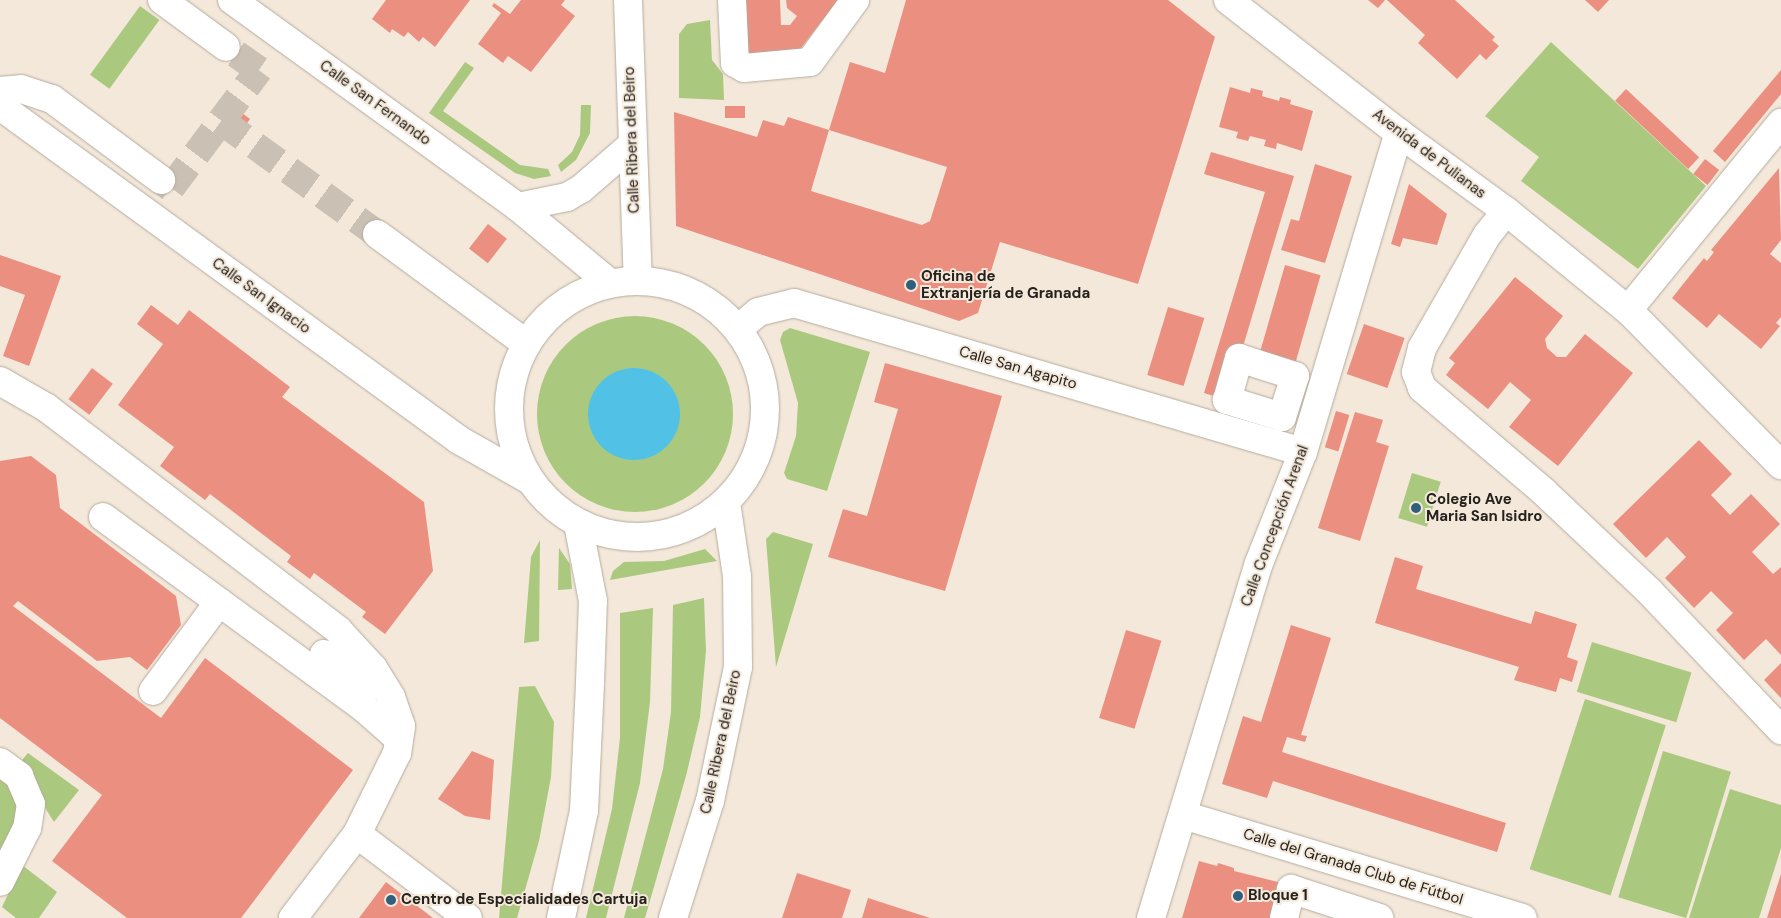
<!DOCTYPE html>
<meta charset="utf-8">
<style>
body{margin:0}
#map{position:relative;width:1781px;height:918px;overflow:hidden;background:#f3e8da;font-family:"DM Sans",sans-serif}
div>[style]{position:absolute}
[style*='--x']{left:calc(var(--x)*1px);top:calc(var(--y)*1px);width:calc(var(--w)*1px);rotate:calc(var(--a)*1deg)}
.green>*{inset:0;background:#abc97e;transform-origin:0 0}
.round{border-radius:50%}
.water>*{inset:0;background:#51c2e6}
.building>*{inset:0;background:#eb9080;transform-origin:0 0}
.minor-tunnel>*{height:28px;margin-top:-14px;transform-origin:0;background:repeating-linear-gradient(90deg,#cac0b4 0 28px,transparent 0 42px)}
.roads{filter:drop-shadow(0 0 1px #b5ab9d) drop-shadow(0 0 1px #b5ab9d)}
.minor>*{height:28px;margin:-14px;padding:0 14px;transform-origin:14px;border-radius:14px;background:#fff}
.major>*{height:28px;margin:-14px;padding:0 14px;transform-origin:14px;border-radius:14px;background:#fff}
.major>.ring{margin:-14px;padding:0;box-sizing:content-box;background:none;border:28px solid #fff;border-radius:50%}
.dots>*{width:14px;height:14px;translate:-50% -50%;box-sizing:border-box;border:2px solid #f3e8da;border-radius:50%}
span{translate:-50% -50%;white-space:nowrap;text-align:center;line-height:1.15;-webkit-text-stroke:4px #f3e8da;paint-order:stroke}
.street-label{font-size:15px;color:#25211c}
.poi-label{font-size:15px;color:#25211c;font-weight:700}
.left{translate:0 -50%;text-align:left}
</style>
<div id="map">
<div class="green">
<div style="left:140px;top:6px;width:24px;height:85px;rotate:36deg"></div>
<div style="clip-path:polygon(710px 20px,712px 60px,723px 74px,724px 100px,679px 98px,679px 34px,687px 24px)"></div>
<div style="clip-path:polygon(1551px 42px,1706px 186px,1638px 269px,1521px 181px,1539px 157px,1485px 116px)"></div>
<div style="clip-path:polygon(465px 62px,474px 68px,443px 111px,520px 165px,548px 169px,551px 176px,534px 179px,515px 173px,429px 113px)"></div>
<div style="clip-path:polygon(581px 105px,591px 105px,590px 133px,576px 160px,561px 172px,558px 165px,572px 152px,580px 135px)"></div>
<div class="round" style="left:537px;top:316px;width:196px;height:196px"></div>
<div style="clip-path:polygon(790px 328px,870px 352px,827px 491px,787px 479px,784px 473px,796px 436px,798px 403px,780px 340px,783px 332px)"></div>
<div style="left:1412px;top:473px;width:30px;height:47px;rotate:17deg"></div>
<div style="clip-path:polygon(773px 532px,813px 544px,776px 667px,766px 539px)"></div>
<div style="clip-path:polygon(540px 540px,539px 641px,524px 643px,531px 557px)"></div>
<div style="clip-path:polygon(559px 548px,570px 564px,572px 589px,558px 590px)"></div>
<div style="clip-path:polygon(705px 549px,717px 561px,610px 580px,613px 571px,624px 562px,664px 561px)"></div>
<div style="clip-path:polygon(704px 598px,706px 651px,700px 717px,686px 776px,645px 918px,624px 918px,663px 769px,671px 712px,673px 605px)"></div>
<div style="clip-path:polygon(653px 608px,650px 702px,640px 783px,606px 918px,586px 918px,612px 809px,620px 738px,620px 613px)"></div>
<div style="left:1592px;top:642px;width:104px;height:52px;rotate:17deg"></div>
<div style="clip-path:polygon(535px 686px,554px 722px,551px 777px,539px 841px,517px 918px,499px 918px,519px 687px)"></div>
<div style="left:1585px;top:699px;width:85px;height:179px;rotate:18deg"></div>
<div style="left:1663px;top:751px;width:71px;height:153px;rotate:17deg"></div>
<div style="clip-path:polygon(28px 753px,79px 790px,54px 822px,18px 765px)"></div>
<div style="clip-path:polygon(0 777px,17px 794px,19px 822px,0 852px)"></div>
<div style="clip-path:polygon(1730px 789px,1781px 805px,1781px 848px,1759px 918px,1689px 918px)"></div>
<div style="clip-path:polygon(22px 865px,57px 892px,39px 918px,16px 918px,2px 907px)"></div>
</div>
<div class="water">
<div class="round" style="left:588px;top:368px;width:92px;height:92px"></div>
</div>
<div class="building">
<div style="clip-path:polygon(386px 0,470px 0,435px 47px,423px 37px,419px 42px,408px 32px,404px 37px,392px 29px,390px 33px,372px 19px)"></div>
<div style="clip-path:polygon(521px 0,565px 0,561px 5px,575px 16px,531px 72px,508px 56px,503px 63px,478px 44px,501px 13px,492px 6px,494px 3px,510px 14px)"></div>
<div style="clip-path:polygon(741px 0,780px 0,781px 25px,790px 25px,797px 16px,787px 8px,786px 0,838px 0,798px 52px,744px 55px)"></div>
<div style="clip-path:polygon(evenodd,906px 0,1168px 0,1215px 37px,1138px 284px,1000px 242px,978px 313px,959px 321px,676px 226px,674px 112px,757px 137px,763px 120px,784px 126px,788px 117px,829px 130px,850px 62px,885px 73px,906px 0,829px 130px,947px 167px,930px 221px,922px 225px,811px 191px,829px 130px)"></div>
<div style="clip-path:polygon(1368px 0,1385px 0,1378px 8px)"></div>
<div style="clip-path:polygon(1387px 0,1455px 0,1495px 37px,1492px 40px,1499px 46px,1486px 60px,1480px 54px,1457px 79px,1418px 43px,1425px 35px)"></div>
<div style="clip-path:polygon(1585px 0,1609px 0,1598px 12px)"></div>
<div style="clip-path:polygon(1781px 70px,1781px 94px,1725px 162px,1713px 151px)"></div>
<div style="clip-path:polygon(1230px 87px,1250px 93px,1251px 88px,1263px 91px,1262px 96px,1279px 101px,1280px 97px,1291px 100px,1290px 104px,1313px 111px,1302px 151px,1277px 143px,1276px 149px,1264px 146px,1266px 140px,1250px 136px,1248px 141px,1236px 138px,1238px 132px,1219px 127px)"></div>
<div style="left:1626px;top:89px;width:100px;height:16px;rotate:43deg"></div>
<div style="clip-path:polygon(230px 104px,250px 119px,233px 143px,223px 136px,231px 126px,220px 119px)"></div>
<div style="left:725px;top:106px;width:20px;height:12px"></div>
<div style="clip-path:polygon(1211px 152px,1294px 176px,1227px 400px,1204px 393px,1265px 192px,1204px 174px)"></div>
<div style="left:1705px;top:159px;width:18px;height:19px;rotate:38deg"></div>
<div style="clip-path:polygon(1315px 164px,1352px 176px,1325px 263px,1281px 250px,1291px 219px,1299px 221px)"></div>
<div style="clip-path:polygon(1779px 168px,1781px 240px,1770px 254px,1781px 263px,1781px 317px,1776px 323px,1780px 326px,1761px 349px,1719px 314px,1707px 328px,1672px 298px,1704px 258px,1707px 261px,1714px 252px,1711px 250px)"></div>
<div style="clip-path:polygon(1409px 184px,1447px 214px,1437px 245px,1403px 238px,1400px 247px,1391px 244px)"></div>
<div style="left:325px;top:194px;width:15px;height:7px;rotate:37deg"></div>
<div style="left:488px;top:224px;width:24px;height:31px;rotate:38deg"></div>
<div style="clip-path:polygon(0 255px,61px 276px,29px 366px,3px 356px,25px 295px,0 286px)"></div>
<div style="left:1285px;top:265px;width:37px;height:102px;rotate:16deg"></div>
<div style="clip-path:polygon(1515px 277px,1563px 316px,1545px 339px,1547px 348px,1557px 357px,1566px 357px,1585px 334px,1633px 373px,1558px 466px,1509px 427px,1531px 400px,1510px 382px,1488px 409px,1446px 375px,1455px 363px,1449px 358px)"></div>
<div style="clip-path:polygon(151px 305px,178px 325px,189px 310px,290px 387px,282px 397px,424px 502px,433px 571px,385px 634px,362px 617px,366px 612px,314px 573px,310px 579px,287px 562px,291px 556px,210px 494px,205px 500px,160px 466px,174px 447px,118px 405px,163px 344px,137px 324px)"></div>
<div style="left:1168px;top:307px;width:38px;height:71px;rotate:17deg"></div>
<div style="left:1364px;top:324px;width:43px;height:53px;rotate:19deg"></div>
<div style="clip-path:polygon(885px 363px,1002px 396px,945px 591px,828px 557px,843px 509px,867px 516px,898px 409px,874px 402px)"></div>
<div style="left:92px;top:368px;width:26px;height:39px;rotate:37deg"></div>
<div style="left:1336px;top:411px;width:14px;height:38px;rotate:17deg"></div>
<div style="clip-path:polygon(1355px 412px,1383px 420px,1376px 442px,1389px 446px,1360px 541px,1318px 528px)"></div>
<div style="clip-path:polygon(1699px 440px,1732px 474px,1711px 495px,1730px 515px,1751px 494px,1780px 524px,1752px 552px,1773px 574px,1781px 567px,1781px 655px,1766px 639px,1744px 660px,1716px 630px,1733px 613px,1711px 591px,1694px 608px,1665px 578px,1686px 557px,1667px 537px,1646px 558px,1613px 524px)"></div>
<div style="clip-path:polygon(31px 456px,56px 475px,60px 508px,176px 596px,181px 625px,147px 670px,130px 657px,97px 661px,18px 601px,13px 606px,161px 718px,205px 658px,353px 770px,241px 918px,127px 918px,52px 861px,102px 795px,0 718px,0 461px)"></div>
<div style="clip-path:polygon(1395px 557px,1423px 566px,1416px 589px,1531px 624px,1535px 611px,1577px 624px,1567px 657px,1578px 661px,1572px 682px,1560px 678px,1556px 692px,1514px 680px,1519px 667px,1375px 623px)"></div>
<div style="clip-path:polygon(1291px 625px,1331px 638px,1301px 735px,1307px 736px,1305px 742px,1287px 737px,1282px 752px,1506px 823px,1497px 852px,1273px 781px,1267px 798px,1222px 784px,1243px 716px,1261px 722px)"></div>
<div style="left:1126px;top:630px;width:37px;height:92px;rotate:17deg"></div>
<div style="clip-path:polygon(1781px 663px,1781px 698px,1764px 680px)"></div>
<div style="clip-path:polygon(472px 751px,494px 760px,490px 820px,465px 816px,438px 799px)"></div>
<div style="clip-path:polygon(1199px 861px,1217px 866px,1218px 863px,1234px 868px,1234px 871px,1290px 885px,1282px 918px,1182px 918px)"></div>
<div style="clip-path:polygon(797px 873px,851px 890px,842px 918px,782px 918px)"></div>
<div style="clip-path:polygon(1781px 874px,1781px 918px,1767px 918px)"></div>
<div style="clip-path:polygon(386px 882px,433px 918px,359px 918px)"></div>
<div style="clip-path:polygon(868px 898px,930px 918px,862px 918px)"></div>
</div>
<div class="minor-tunnel">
<div style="--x:221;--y:121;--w:193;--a:35.9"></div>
<div style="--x:161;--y:180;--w:13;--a:39"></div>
<div style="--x:171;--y:188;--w:147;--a:-53.3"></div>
<div style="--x:259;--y:70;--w:40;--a:-145.1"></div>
</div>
<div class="roads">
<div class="minor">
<div style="--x:162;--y:0;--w:79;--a:36.3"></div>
<div style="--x:232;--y:0;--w:353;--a:35.9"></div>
<div style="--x:518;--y:207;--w:116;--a:39.7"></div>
<div style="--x:732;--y:0;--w:63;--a:87.3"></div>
<div style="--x:735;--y:63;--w:10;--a:29"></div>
<div style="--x:744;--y:68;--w:66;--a:-5.2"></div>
<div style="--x:810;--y:62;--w:77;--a:-54"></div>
<div style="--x:0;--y:91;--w:21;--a:-5"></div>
<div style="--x:21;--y:89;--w:33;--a:18"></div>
<div style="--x:52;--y:99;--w:136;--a:36.6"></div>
<div style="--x:0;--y:106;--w:568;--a:36.04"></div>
<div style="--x:459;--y:440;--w:79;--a:29.5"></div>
<div style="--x:518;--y:207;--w:50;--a:-11.5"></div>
<div style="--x:567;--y:197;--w:16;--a:-30"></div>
<div style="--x:581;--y:189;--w:67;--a:-40.8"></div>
<div style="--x:1506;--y:211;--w:31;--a:128"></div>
<div style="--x:1487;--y:235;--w:130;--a:119.9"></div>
<div style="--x:1422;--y:348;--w:25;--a:104"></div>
<div style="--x:1416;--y:372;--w:17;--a:69"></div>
<div style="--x:1422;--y:388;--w:160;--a:40.4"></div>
<div style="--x:1544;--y:492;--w:144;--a:43.3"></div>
<div style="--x:1649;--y:591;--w:192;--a:46.5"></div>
<div style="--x:377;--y:234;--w:186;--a:36.3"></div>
<div style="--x:1628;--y:310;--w:242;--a:-50.7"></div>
<div style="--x:738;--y:329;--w:26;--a:-40"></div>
<div style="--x:758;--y:312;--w:37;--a:-14"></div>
<div style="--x:794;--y:303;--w:530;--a:16.32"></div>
<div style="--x:1239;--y:358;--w:59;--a:17.8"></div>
<div style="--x:1295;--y:376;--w:43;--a:107.6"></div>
<div style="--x:1282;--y:417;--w:58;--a:-162.8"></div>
<div style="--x:1227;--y:400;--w:44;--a:-74.1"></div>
<div style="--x:0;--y:381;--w:54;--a:29.9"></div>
<div style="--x:47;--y:408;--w:366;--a:37.3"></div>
<div style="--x:338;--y:630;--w:52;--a:47.4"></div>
<div style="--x:373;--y:668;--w:34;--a:58"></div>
<div style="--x:391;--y:697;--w:31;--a:71"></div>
<div style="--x:401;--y:726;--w:27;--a:98"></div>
<div style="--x:397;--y:753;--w:90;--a:116.3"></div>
<div style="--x:357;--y:834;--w:106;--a:127.3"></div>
<div style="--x:103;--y:517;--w:325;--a:36.2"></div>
<div style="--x:365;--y:709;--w:45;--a:41.4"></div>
<div style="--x:324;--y:654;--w:28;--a:38"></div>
<div style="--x:346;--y:671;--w:19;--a:54"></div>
<div style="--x:357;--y:686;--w:20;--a:72"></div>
<div style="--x:153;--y:691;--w:111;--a:-53.4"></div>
<div style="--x:0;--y:762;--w:24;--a:36"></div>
<div style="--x:19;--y:776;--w:30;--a:67"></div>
<div style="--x:31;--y:804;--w:24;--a:99"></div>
<div style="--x:27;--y:828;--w:60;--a:116.6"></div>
<div style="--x:1183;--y:815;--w:355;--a:16.9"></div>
<div style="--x:357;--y:834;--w:139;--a:37.1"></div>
<div style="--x:1151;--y:918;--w:371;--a:-73.1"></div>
<div style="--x:1259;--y:563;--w:119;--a:-68.4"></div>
<div style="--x:1303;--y:452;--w:333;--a:-73.3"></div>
<div style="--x:1284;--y:918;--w:30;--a:-76"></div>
<div style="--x:1291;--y:889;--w:93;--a:18.2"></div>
</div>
<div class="major">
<div style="--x:628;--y:0;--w:281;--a:88"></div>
<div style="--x:1228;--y:0;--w:217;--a:37.9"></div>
<div style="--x:1399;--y:133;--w:132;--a:36.1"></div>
<div style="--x:1506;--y:211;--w:157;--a:39.1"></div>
<div style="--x:1628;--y:310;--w:218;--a:45.4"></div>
<div class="ring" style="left:509px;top:281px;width:228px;height:228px"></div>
<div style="--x:561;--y:918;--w:109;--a:-77.9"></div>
<div style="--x:584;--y:811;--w:129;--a:-87.3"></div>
<div style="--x:590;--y:682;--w:81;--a:-87.9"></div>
<div style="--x:593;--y:601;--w:78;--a:-101"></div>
<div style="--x:673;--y:918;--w:123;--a:-72.5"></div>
<div style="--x:710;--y:801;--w:137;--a:-78.2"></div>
<div style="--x:738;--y:667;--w:91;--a:-90.6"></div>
<div style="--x:737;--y:576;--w:75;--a:-98.5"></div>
</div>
</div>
<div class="dots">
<div style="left:911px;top:285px;background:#305f7e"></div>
<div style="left:1416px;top:508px;background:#305f7e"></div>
<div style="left:1238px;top:896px;background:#305f7e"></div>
<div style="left:391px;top:900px;background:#305f7e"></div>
</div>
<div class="street-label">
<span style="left:375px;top:103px;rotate:36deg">Calle San Fernando</span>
<span style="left:632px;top:140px;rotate:-92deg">Calle Ribera del Beiro</span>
<span style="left:1429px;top:154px;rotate:37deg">Avenida de Pulianas</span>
<span style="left:261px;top:296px;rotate:36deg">Calle San Ignacio</span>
<span style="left:1018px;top:368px;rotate:16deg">Calle San Agapito</span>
<span style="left:1275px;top:526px;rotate:-70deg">Calle Concepción Arenal</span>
<span style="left:721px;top:742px;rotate:-78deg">Calle Ribera del Beiro</span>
<span style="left:1353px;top:867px;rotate:17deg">Calle del Granada Club de Fútbol</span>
</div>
<div class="poi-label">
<span class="left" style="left:921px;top:285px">Oficina de<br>Extranjería de Granada</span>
<span class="left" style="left:1426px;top:508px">Colegio Ave<br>Maria San Isidro</span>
<span class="left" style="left:1248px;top:896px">Bloque 1</span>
<span class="left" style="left:401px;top:900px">Centro de Especialidades Cartuja</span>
</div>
</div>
